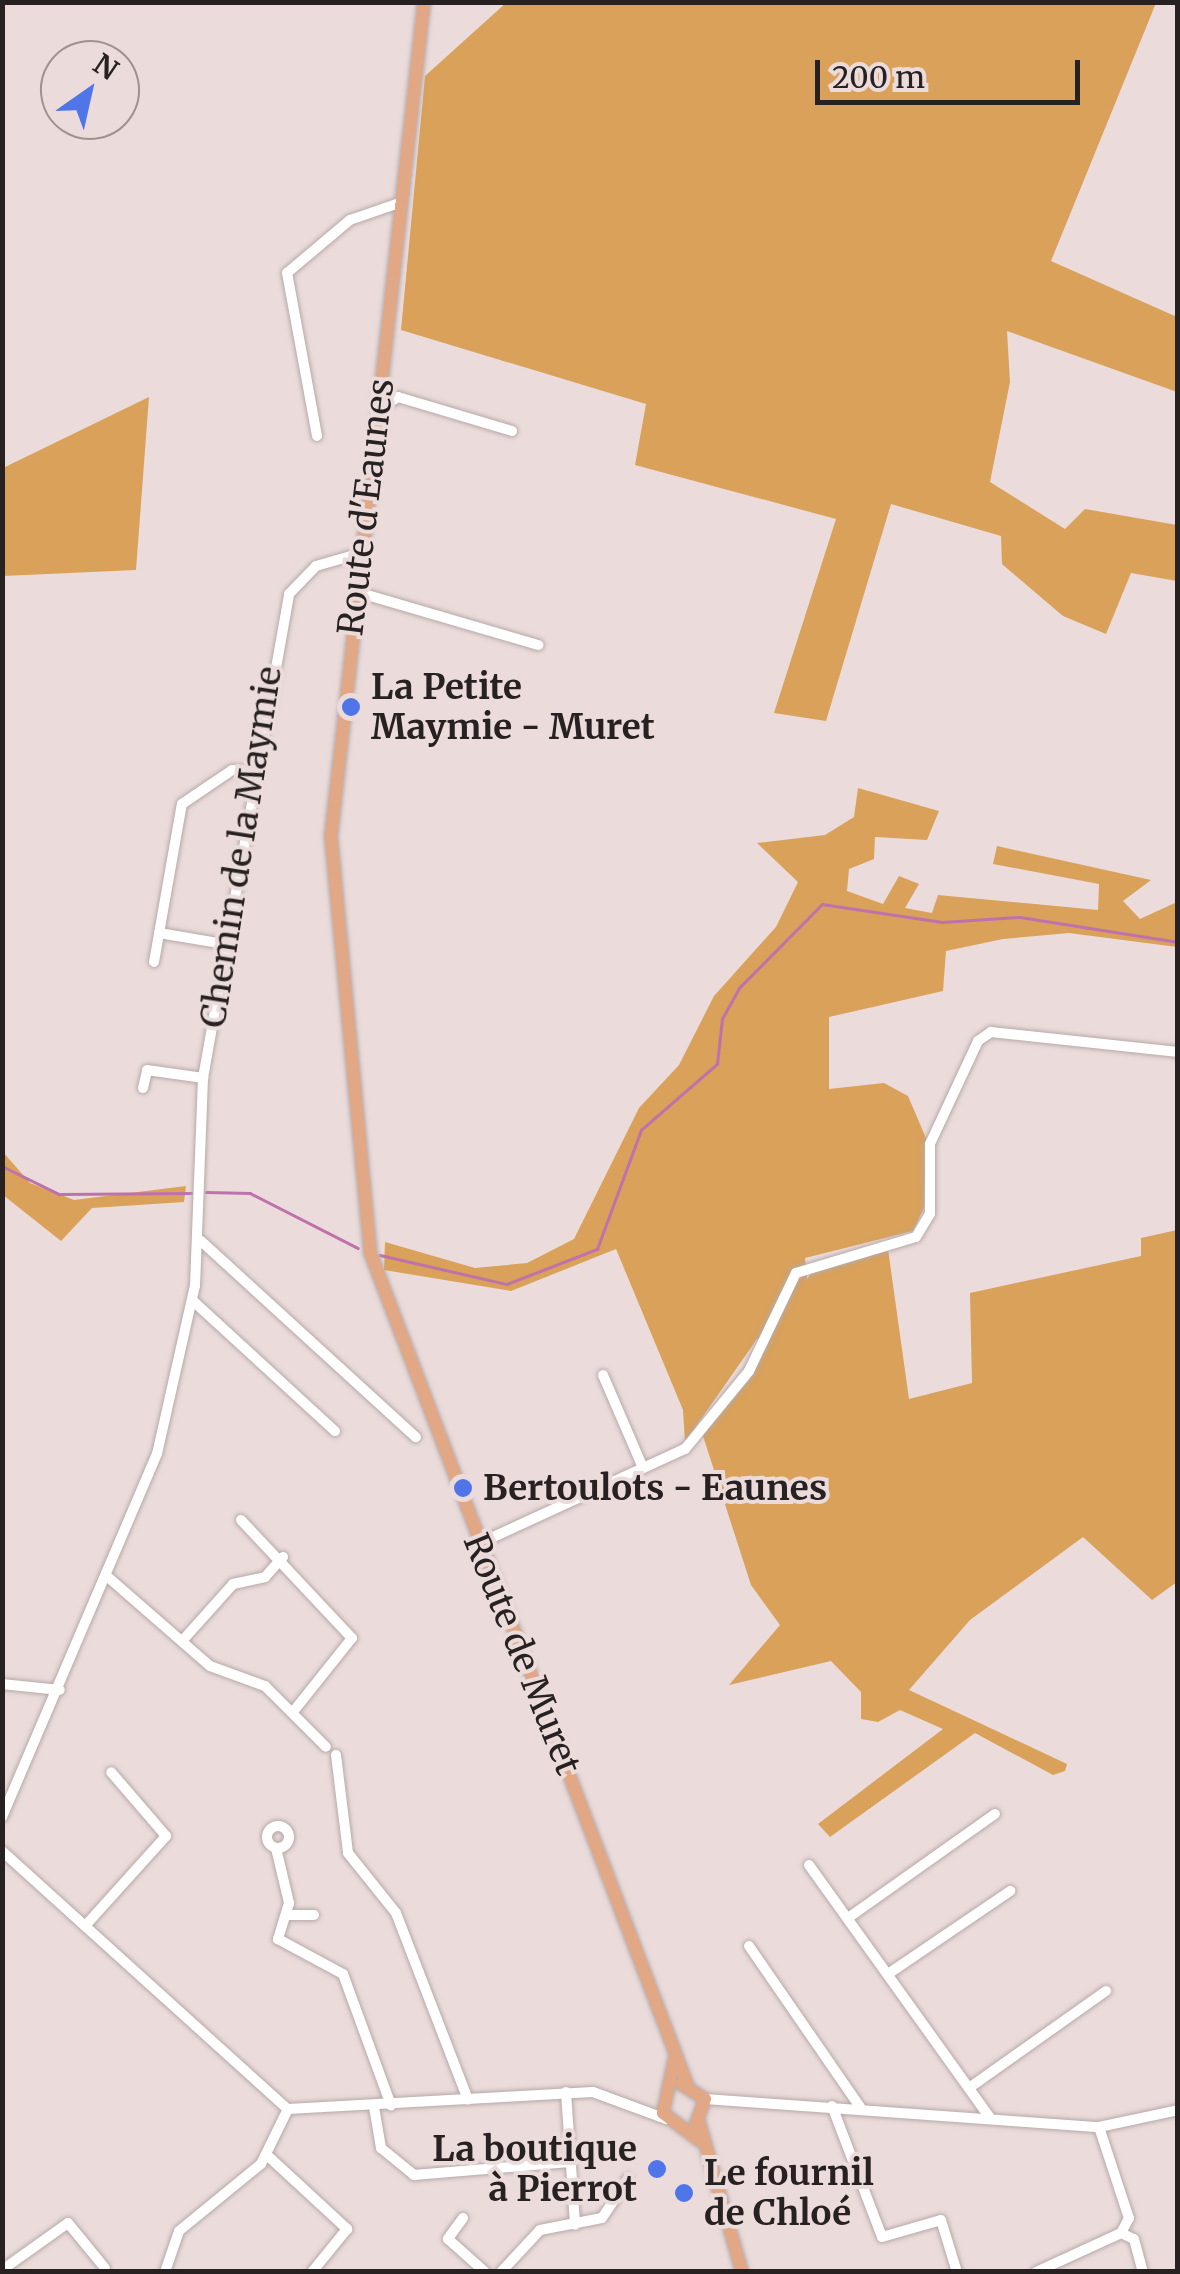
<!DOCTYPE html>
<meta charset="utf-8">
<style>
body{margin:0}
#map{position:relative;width:1180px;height:2274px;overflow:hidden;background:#ebdcdb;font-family:Merriweather,serif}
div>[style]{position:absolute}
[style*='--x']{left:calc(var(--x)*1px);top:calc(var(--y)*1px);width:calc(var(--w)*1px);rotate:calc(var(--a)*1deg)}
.green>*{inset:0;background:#d9a15a}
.stream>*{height:2.5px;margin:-1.25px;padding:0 1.25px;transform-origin:1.25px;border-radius:1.25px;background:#bf71ab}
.roads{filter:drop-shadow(0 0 2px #b7a9a8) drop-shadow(0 0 2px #b7a9a8)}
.minor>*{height:10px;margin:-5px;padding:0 5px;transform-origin:5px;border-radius:5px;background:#fff}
.minor>.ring{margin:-5px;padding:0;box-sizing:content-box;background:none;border:10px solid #fff;border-radius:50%}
.major>*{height:12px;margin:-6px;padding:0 6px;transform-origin:6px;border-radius:6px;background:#e2a785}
.dots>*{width:28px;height:28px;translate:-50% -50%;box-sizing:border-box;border:5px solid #ebdcdb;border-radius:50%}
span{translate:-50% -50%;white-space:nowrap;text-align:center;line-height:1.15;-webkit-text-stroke:8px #ebdcdb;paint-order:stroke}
.street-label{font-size:35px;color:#272221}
.poi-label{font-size:35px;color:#272221;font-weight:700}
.left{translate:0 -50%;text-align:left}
.right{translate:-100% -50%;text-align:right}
.frame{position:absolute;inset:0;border:5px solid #272221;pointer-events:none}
.north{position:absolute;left:40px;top:40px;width:100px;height:100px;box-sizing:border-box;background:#ebdcdb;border:2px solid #9d9291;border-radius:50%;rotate:34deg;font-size:28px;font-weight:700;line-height:40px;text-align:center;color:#272221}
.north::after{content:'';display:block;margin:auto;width:35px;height:45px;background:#5075e9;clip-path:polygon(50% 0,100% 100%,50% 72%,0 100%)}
.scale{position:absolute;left:815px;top:60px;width:265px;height:45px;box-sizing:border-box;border:5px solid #272221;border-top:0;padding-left:12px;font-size:30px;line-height:35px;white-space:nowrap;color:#272221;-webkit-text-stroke:8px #ebdcdb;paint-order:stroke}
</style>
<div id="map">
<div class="green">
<div style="clip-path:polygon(507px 2px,1156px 3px,1051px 261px,1177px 317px,1177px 392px,1007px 331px,1010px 382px,990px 482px,1065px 529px,1085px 509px,1177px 525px,1177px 581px,1131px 573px,1106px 634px,1063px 616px,1002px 564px,1001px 536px,891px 504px,826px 721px,774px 713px,836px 519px,635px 465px,646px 404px,401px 330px,425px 76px)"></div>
<div style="clip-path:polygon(149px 397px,136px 570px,3px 576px,3px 468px)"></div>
<div style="clip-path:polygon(858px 788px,939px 811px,927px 840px,875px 837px,874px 859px,849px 869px,847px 891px,883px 904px,899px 876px,919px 884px,905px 908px,932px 913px,938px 895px,1098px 910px,1099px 884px,993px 864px,997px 846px,1151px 880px,1123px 901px,1140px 919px,1177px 902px,1177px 947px,1069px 933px,1003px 939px,946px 951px,943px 991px,829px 1017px,829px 1089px,884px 1083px,908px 1096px,926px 1138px,924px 1208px,913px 1231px,805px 1258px,807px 1279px,816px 1267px,888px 1249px,909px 1399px,972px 1383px,970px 1293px,1141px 1256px,1141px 1238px,1177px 1230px,1177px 1582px,1152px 1600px,1083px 1537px,970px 1620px,909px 1690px,1067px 1764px,1065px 1771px,1053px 1775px,975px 1733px,830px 1837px,818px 1824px,943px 1729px,900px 1710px,878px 1722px,861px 1719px,861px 1692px,831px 1661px,729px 1685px,780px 1625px,751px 1585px,703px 1436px,768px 1340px,757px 1339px,685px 1442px,683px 1410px,616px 1249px,511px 1291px,384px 1270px,385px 1242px,475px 1268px,527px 1263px,574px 1239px,639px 1108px,679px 1065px,714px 996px,776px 927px,798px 882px,757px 843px,825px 835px,854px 817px)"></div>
<div style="clip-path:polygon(2px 1151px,30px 1183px,74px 1200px,186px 1186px,184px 1202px,92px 1208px,61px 1241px,3px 1195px)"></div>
</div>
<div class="stream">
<div style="--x:2;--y:1166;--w:64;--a:26.2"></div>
<div style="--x:59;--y:1194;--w:132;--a:-0.4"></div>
<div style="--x:206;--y:1192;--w:44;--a:1.3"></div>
<div style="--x:250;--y:1193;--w:121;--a:27"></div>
<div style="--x:380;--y:1255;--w:130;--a:12.9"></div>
<div style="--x:507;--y:1284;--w:97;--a:-21.3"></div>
<div style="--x:597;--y:1249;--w:127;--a:-69.7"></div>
<div style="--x:641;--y:1130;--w:101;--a:-41"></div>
<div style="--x:717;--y:1064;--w:45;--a:-83.7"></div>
<div style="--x:722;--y:1019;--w:35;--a:-61"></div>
<div style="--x:739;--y:988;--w:118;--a:-45.3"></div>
<div style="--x:822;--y:904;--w:121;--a:8.5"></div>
<div style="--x:942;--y:922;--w:78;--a:-3.7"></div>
<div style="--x:1020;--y:917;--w:160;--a:9"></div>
</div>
<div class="roads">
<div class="minor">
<div style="--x:380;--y:408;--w:21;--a:-31"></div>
<div style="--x:398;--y:397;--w:119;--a:16.6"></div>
<div style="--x:317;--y:436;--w:166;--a:-100.4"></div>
<div style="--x:287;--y:273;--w:82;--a:-40.1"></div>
<div style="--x:350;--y:220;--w:55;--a:-19.1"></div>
<div style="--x:357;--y:592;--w:189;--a:16.3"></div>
<div style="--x:159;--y:933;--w:67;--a:9.5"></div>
<div style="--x:154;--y:962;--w:160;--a:-80"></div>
<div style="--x:182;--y:804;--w:60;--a:-34.2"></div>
<div style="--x:232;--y:770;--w:21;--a:5"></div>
<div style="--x:143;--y:1088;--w:18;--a:-77"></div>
<div style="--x:147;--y:1070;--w:57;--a:8.1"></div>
<div style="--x:201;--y:1241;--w:291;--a:42.4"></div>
<div style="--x:192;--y:1300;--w:194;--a:42.5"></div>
<div style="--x:603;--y:1375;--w:101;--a:66.7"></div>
<div style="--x:241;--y:1520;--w:162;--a:46.8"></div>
<div style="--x:352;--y:1638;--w:95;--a:128.6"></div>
<div style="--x:478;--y:1544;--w:228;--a:-24.7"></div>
<div style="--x:685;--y:1449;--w:101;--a:-50.6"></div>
<div style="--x:749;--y:1371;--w:109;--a:-64.4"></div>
<div style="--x:796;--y:1273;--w:125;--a:-16.7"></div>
<div style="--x:916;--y:1237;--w:27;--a:-59"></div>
<div style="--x:930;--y:1214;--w:70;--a:-90"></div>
<div style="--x:930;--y:1144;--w:114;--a:-65"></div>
<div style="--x:978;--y:1041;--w:16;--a:-35"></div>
<div style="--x:991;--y:1032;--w:188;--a:6.1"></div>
<div style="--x:109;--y:1578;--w:134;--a:41.1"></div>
<div style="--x:210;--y:1666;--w:59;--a:20"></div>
<div style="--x:265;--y:1686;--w:86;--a:45"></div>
<div style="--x:183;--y:1640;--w:75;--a:-48.2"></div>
<div style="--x:233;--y:1584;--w:33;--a:-12"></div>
<div style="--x:265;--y:1577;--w:27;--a:-48"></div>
<div style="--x:2;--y:1684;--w:58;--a:5.9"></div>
<div style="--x:336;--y:1755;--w:99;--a:83"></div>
<div style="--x:348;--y:1853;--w:77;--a:51.3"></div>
<div style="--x:396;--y:1913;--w:200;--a:68.9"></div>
<div style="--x:2;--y:1817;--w:395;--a:-66.9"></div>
<div style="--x:157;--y:1454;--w:172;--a:-77.3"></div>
<div style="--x:195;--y:1286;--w:208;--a:-87.8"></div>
<div style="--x:203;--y:1078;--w:492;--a:-79.9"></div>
<div style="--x:289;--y:594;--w:39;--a:-46"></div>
<div style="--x:316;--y:566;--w:47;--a:-16.1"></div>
<div class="ring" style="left:267px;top:1826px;width:12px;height:12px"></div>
<div style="--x:276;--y:1848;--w:57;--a:76.7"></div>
<div style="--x:289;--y:1903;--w:38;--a:107"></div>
<div style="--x:278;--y:1939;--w:74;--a:28.3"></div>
<div style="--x:343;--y:1974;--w:140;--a:69.9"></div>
<div style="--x:2;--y:1851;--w:385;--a:42.1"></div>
<div style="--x:288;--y:2109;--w:305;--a:-3.2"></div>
<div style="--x:593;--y:2092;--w:78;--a:20.3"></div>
<div style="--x:809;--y:1865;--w:309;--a:54.4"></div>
<div style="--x:286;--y:1915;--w:28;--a:0"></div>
<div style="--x:848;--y:1918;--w:180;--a:-35.3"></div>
<div style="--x:85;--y:1926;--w:121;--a:-48"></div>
<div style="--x:166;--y:1836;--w:84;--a:-130.7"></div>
<div style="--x:749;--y:1946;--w:196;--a:55.4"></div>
<div style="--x:888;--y:1974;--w:148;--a:-34.2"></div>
<div style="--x:969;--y:2088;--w:168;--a:-35.3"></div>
<div style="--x:566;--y:2092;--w:133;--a:86.1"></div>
<div style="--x:705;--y:2099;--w:395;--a:4.1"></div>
<div style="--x:1099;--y:2127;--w:81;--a:-12.1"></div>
<div style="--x:832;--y:2106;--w:140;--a:69.1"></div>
<div style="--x:882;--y:2237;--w:61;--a:-16.1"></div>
<div style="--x:941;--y:2220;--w:54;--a:72.9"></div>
<div style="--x:374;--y:2107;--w:42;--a:80.3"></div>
<div style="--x:381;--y:2148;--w:43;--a:39.3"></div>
<div style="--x:414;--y:2175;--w:156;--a:-4.8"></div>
<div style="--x:1099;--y:2127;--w:96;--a:71.8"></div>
<div style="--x:1129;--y:2218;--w:17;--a:118"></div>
<div style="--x:268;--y:2156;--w:108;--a:42.7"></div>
<div style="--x:347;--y:2229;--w:55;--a:129.1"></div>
<div style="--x:463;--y:2218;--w:26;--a:126"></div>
<div style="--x:448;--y:2239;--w:50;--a:41.7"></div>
<div style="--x:1121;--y:2233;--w:14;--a:25"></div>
<div style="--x:1134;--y:2239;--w:34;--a:75"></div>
<div style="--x:2;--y:2270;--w:81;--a:-35.5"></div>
<div style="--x:68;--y:2223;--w:58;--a:50.6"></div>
<div style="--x:165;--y:2272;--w:43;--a:-71.1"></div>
<div style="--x:179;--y:2231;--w:106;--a:-39.3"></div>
<div style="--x:261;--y:2164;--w:61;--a:-63.9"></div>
<div style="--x:501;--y:2272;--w:57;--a:-47.1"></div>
<div style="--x:540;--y:2230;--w:63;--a:-11"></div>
<div style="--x:602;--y:2218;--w:47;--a:-56.3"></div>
<div style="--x:1036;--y:2272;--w:94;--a:-24.6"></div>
</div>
<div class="major">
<div style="--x:424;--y:2;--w:839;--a:96.36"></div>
<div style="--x:331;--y:836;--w:418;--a:84.6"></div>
<div style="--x:370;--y:1252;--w:890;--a:69.14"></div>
<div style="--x:675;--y:2057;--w:57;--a:102.1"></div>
<div style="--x:663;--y:2113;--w:46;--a:37.1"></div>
<div style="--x:681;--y:2084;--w:28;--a:32"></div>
<div style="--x:705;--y:2099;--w:27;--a:110"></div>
<div style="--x:699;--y:2122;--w:156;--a:74"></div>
</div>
</div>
<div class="dots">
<div style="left:351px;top:707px;background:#5075e9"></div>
<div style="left:463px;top:1488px;background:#5075e9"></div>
<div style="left:657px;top:2169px;background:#5075e9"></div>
<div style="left:684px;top:2193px;background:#5075e9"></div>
</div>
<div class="street-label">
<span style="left:366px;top:507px;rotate:-83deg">Route d'Eaunes</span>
<span style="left:241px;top:847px;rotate:-81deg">Chemin de la Maymie</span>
<span style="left:522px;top:1654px;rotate:68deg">Route de Muret</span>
</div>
<div class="poi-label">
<span class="left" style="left:371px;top:707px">La Petite<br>Maymie - Muret</span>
<span class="left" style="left:483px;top:1488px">Bertoulots - Eaunes</span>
<span class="right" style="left:637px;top:2169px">La boutique<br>à Pierrot</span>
<span class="left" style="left:704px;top:2193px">Le fournil<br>de Chloé</span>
</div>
<div class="frame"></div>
<div class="north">N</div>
<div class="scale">200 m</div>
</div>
